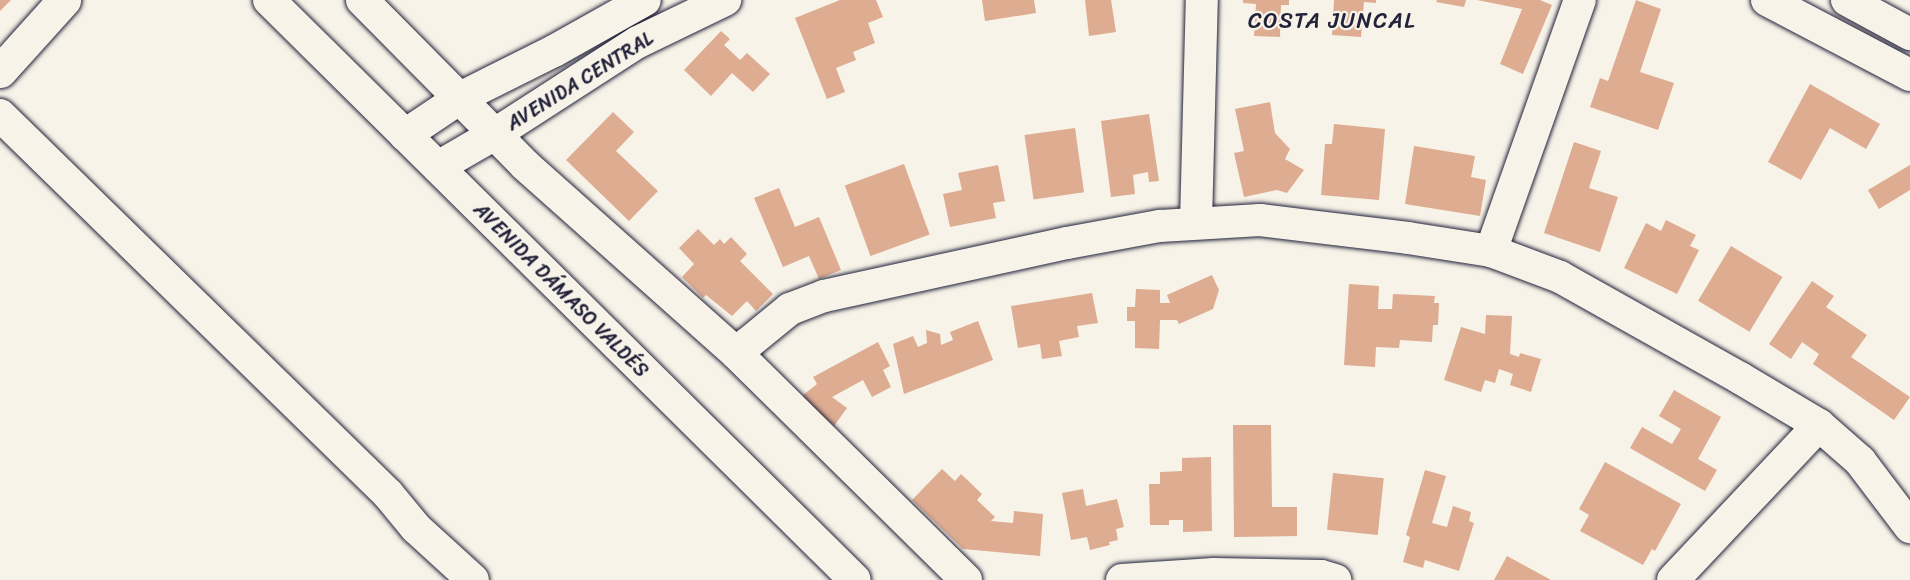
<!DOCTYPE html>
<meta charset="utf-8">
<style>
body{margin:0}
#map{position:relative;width:1910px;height:580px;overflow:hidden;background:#f7f3e8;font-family:Sriracha,sans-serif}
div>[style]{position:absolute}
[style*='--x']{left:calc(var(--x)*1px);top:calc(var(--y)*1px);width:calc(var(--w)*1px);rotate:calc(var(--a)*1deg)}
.building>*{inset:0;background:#deac91;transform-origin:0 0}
.roads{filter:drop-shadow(0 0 2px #22223b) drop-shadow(0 0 2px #22223b)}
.minor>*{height:32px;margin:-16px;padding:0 16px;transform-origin:16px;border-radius:16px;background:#f7f3e8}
.major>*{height:33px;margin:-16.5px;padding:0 16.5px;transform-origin:16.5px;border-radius:16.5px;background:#f7f3e8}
span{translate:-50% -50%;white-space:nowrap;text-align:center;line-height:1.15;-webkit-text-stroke:4.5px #f7f3e8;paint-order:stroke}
.street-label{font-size:20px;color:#22223b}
.quarter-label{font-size:22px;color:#22223b;letter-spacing:1.5px}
</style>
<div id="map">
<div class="building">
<div style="clip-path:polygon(0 0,11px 0,0 11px)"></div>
<div style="clip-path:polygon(840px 0,876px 0,883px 17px,868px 23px,875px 43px,853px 52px,856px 60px,836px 68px,845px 92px,827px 99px,795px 18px)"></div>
<div style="clip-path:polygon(982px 0,1034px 0,1036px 13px,985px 21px)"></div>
<div style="clip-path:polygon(1085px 0,1111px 0,1116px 32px,1089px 36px)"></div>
<div style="clip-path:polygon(1243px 0,1289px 0,1289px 5px,1281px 5px,1280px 37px,1254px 36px,1256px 4px,1243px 3px)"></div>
<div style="clip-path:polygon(1334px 0,1376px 0,1376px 3px,1364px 2px,1361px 37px,1332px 35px)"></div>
<div style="clip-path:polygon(1437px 0,1466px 0,1464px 7px,1436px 2px)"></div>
<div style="clip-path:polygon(1477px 0,1540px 0,1552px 5px,1523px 74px,1500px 64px,1522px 9px)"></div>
<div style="clip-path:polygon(1636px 0,1661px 9px,1640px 72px,1674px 83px,1658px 130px,1590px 107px,1600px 78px,1608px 81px)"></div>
<div style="clip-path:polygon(721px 31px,730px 39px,724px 45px,740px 60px,747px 53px,770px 74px,753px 92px,732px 73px,711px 96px,684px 70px)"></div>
<div style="clip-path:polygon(1810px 84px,1880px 124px,1866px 149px,1830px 128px,1801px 180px,1768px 162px)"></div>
<div style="clip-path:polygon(1270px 102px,1275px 133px,1290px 149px,1285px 159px,1304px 170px,1287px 193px,1277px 190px,1244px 197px,1234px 153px,1244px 151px,1235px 109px)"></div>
<div style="clip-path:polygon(613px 112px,634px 132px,616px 151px,658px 191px,629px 221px,566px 160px)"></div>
<div style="clip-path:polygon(1149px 114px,1159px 181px,1149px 182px,1148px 172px,1133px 175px,1135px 194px,1111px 197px,1101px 121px)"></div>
<div style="clip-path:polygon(1334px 124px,1385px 129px,1379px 200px,1321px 195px,1325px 144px,1332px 144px)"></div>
<div style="left:1075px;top:128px;width:65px;height:51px;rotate:82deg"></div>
<div style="clip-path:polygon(1574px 142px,1601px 151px,1589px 188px,1618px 197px,1600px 252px,1544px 233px)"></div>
<div style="clip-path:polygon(1414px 146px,1475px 156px,1471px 177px,1486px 180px,1480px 216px,1405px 204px)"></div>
<div style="left:904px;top:164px;width:75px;height:63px;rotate:70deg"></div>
<div style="clip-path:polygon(998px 165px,1005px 201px,993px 203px,996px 218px,950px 227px,943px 194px,962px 190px,958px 173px)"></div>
<div style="clip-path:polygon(1910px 165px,1910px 190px,1879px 209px,1868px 190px)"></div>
<div style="clip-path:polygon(779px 188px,795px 227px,819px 217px,841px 270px,819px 279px,809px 256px,783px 267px,754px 198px)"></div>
<div style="clip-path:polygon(1666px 220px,1696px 235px,1690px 246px,1699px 250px,1677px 294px,1624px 268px,1646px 223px,1661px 231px)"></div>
<div style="clip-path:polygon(698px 229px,714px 245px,720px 239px,724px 244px,731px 237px,747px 254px,740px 261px,773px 294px,756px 311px,747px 301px,732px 316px,706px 295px,703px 298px,682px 277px,694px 264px,679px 248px)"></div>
<div style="left:1731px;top:246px;width:60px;height:64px;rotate:31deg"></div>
<div style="clip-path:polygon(1212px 275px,1219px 290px,1213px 309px,1179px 324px,1177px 320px,1160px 320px,1159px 349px,1135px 348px,1135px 321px,1127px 321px,1127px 307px,1135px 307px,1136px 289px,1160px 290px,1160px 303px,1170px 303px,1167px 295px)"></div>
<div style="clip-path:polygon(1812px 281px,1834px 296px,1826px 307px,1867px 335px,1851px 357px,1910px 397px,1894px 420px,1813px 364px,1819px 354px,1802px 342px,1791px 359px,1769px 344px)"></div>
<div style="clip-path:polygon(1349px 284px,1379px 286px,1378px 309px,1392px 309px,1393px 294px,1435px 296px,1434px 303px,1439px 303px,1438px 325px,1433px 325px,1432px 342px,1400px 340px,1399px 348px,1376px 347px,1375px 367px,1344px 365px)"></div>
<div style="clip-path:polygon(1092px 293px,1098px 323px,1077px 326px,1079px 337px,1059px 341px,1062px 356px,1042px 359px,1040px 344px,1018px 348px,1011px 306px)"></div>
<div style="clip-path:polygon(1486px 315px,1512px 316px,1510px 354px,1519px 357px,1520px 353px,1541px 359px,1531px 392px,1510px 385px,1513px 374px,1499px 369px,1495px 383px,1485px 380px,1481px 392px,1444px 380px,1461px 327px,1485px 334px)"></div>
<div style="clip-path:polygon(978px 321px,993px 360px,904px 394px,893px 344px,913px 336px,918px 347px,927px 343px,926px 330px,940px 334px,941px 345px,953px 340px,950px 332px)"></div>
<div style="clip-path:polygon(878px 342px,890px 366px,883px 370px,891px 387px,872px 397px,863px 380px,832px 397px,847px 408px,834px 426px,810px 408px,803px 395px,817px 384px,813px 377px)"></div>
<div style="clip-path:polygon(1674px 390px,1721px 417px,1698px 459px,1717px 470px,1705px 491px,1630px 448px,1642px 427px,1672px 444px,1681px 429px,1659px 416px)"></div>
<div style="clip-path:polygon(1233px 425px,1271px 425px,1272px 507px,1297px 507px,1297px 536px,1234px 537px)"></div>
<div style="clip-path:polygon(1211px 457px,1212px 531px,1183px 532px,1183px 520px,1169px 520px,1169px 525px,1150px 525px,1149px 484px,1160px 484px,1160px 472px,1182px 471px,1182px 458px)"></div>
<div style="clip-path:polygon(1605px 462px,1681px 504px,1655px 551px,1652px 549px,1643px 565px,1580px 531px,1589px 515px,1579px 509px)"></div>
<div style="clip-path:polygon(942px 469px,955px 481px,961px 474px,982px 494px,977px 500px,995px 517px,991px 521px,1013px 523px,1014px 511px,1043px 514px,1040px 556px,963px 549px,912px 500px)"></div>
<div style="clip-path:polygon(1425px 470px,1446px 476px,1432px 523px,1447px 527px,1453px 506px,1471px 512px,1469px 521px,1474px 523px,1459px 571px,1425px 560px,1423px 568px,1403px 562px,1410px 537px,1406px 535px)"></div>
<div style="left:1333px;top:473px;width:51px;height:57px;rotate:6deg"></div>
<div style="clip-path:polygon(1083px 489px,1086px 506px,1117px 499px,1124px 527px,1116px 529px,1118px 540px,1109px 542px,1110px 545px,1090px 550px,1087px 537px,1071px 540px,1062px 493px)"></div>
<div style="clip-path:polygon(1507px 556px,1551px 580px,1494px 580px)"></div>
</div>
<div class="roads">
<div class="minor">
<div style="--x:269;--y:0;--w:824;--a:44.71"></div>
<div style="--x:362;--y:0;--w:232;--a:45.3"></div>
<div style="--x:525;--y:165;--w:283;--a:41.7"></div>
<div style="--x:736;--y:353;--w:323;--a:44.6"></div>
<div style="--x:1767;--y:0;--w:161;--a:27.7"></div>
<div style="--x:1847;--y:0;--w:72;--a:28.4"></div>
<div style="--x:0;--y:115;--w:542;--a:44.33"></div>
<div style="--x:388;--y:494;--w:44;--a:50.5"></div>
<div style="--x:416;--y:528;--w:77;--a:42.4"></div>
<div style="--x:405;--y:135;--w:66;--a:-33.9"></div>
<div style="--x:460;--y:98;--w:105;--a:-26.6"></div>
<div style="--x:554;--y:51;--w:104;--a:-29.3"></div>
<div style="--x:438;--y:167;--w:66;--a:-30.1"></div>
<div style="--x:495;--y:134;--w:170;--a:-32.8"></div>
<div style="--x:638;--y:42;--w:97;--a:-25.8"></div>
<div style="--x:1196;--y:222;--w:222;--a:-88.5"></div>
<div style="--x:1491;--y:251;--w:266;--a:-70.5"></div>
<div style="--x:736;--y:353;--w:70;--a:-39.2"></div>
<div style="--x:790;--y:309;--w:36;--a:-21"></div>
<div style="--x:824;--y:296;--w:249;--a:-12.3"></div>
<div style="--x:1067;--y:243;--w:95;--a:-10.4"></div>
<div style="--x:1160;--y:226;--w:100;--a:-3.4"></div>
<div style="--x:1260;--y:220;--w:149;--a:6.9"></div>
<div style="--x:1408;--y:238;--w:84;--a:8.9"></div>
<div style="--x:1491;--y:251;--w:74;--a:20.6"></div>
<div style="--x:1560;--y:277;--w:206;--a:29.3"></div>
<div style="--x:1740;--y:378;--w:92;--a:30.7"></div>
<div style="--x:1819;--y:425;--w:55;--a:41.3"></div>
<div style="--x:1860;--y:461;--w:83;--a:52.9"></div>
<div style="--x:1122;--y:580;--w:92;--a:-3.7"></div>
<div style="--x:1214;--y:574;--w:107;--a:1.1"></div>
<div style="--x:1321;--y:576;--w:15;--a:16"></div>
<div style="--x:1673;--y:580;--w:213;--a:-46.7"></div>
</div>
<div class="major">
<div style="--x:0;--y:71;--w:96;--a:-48"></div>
</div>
</div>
<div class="street-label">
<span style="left:580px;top:81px;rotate:-32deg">AVENIDA CENTRAL</span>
<span style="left:561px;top:290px;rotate:45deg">AVENIDA DÁMASO VALDÉS</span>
</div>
<div class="quarter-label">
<span style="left:1332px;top:21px">COSTA JUNCAL</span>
</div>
</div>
